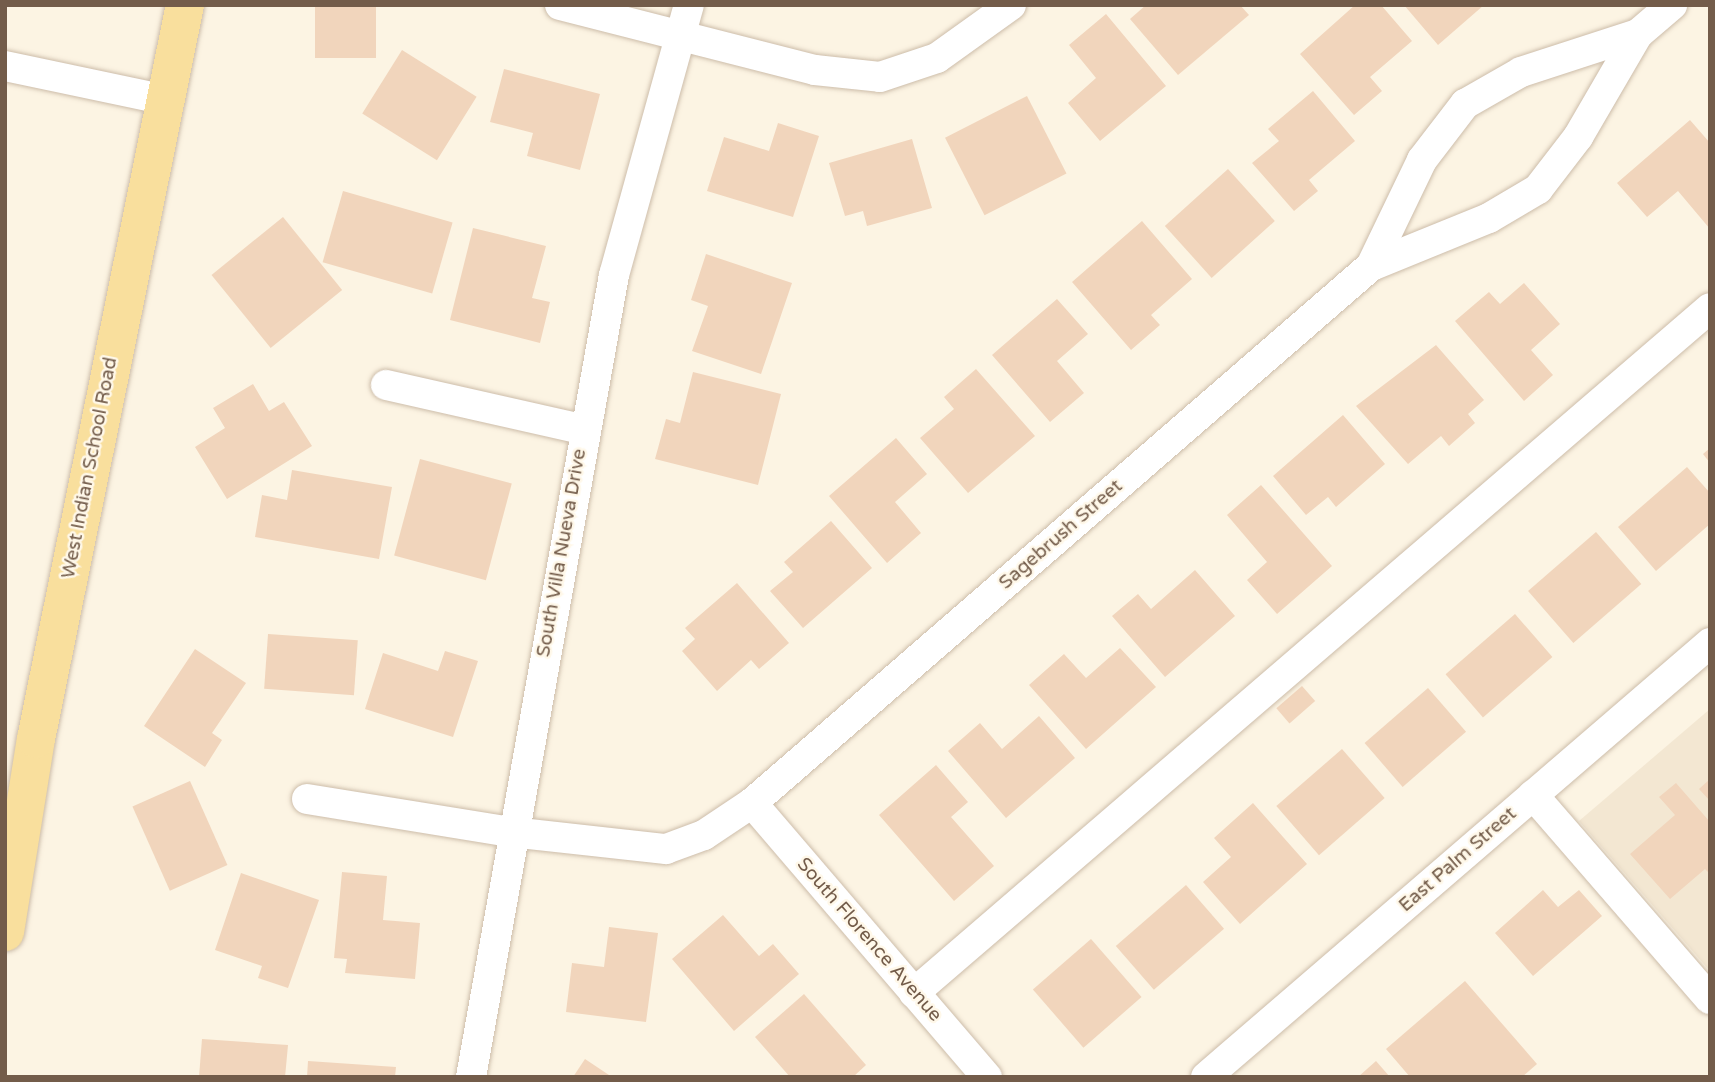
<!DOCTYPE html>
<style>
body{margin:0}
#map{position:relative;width:1715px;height:1082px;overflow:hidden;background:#fcf4e3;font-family:"Varela Round",sans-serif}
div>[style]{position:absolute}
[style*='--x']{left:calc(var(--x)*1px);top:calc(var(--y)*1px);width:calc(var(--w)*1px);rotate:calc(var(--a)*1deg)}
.residential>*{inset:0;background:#f3e7d2}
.building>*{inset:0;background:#f1d5bc;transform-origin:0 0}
.roads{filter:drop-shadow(0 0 2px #cdbdaa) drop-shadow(0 0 2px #cdbdaa)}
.minor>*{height:30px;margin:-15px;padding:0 15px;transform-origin:15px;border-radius:15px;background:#fff}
.major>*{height:38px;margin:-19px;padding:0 19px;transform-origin:19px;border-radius:19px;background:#f9df9d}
span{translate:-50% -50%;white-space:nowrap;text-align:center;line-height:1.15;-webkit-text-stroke:5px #fff8e9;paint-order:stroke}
.street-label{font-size:19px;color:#735c4a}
.frame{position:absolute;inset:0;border:7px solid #735c4a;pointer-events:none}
</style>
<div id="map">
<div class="residential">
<div style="clip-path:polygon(1710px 709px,1710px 971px,1579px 821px)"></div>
</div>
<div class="building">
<div style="left:315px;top:5px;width:61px;height:53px"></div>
<div style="clip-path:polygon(1146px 5px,1240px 5px,1249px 15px,1178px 75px,1130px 19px)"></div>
<div style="clip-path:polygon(1355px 5px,1381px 5px,1412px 41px,1370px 77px,1382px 91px,1354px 115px,1300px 54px)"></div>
<div style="clip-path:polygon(1404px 5px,1484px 5px,1438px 45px)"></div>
<div style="clip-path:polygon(1106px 14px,1166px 86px,1100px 141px,1068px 103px,1096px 78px,1069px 45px)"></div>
<div style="left:402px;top:50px;width:88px;height:75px;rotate:32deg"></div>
<div style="clip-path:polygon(504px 69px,600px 94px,580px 170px,527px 156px,533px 133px,490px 122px)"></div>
<div style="clip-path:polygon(1313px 91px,1355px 141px,1309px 180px,1318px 191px,1294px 211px,1252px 163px,1279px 141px,1268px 129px)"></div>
<div style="left:1027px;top:96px;width:87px;height:92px;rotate:63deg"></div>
<div style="clip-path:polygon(1690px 120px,1710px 143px,1710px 229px,1678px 191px,1647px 217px,1617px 183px)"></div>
<div style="clip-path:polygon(778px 123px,819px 136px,793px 217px,707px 191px,724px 137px,769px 151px)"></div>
<div style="clip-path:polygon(912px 139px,932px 208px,867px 226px,863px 211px,845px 216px,829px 163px)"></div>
<div style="left:1228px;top:169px;width:70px;height:85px;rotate:48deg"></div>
<div style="left:343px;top:191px;width:114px;height:74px;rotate:16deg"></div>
<div style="left:283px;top:217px;width:94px;height:92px;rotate:51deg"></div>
<div style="clip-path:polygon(1142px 221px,1192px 279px,1151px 315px,1160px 325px,1131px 350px,1072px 282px)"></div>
<div style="clip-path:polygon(473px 228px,546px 246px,532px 298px,550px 302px,540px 343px,450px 320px)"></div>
<div style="clip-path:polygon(706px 254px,792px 283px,761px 374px,692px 351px,708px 306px,691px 300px)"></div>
<div style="clip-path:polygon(1524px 283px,1560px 324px,1531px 350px,1553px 375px,1524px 401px,1455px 321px,1489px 292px,1500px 304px)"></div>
<div style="clip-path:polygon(1057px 299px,1088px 334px,1057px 361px,1084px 393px,1050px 422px,992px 355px)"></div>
<div style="clip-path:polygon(1436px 345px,1484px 400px,1468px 414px,1475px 423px,1449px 446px,1441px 436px,1408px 464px,1356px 406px)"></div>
<div style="clip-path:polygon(976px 369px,1035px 436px,968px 493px,920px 438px,954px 409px,944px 397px)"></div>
<div style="clip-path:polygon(693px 372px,781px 394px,758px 485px,655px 459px,666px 419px,680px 423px)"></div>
<div style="clip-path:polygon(253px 384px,269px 411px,284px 402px,312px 446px,227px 499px,195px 447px,225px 428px,213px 408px)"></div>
<div style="clip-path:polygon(1343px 415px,1385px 464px,1336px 507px,1328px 497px,1306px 515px,1273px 476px)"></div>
<div style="clip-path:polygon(896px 438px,927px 474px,895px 502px,921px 533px,887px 563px,829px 496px)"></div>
<div style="clip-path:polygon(1710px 448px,1710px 463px,1703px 454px)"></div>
<div style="left:420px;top:459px;width:95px;height:100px;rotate:15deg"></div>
<div style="clip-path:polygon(1687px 467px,1710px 493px,1710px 524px,1656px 571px,1618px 527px)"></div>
<div style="clip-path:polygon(292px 470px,392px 487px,379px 559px,255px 537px,262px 495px,287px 500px)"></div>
<div style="clip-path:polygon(1261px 485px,1332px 566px,1277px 614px,1247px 580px,1267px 562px,1227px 515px)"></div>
<div style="clip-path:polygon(831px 521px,872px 568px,803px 628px,770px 591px,793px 572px,784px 562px)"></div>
<div style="left:1596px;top:532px;width:69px;height:90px;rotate:49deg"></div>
<div style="clip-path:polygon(1195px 570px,1235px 616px,1165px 677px,1112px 616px,1138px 594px,1151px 609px)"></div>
<div style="clip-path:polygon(737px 583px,789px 643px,759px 669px,751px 660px,717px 691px,682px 651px,695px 639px,685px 628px)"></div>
<div style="left:1515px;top:614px;width:57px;height:92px;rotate:49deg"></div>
<div style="left:268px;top:634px;width:90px;height:55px;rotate:4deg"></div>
<div style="clip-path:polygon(1120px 648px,1156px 687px,1086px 749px,1029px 685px,1064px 654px,1086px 678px)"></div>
<div style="clip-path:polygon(195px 649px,246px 683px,212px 733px,222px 740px,205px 767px,144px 726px)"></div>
<div style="clip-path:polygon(445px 651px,478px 661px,453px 737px,365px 709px,383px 653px,438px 671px)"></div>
<div style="left:1302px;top:686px;width:20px;height:34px;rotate:49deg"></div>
<div style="left:1428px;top:688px;width:58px;height:84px;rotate:49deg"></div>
<div style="clip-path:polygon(1039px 716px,1075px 758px,1006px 818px,948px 751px,980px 723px,1002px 749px)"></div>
<div style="left:1342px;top:749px;width:65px;height:87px;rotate:49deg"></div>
<div style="clip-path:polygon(936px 765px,968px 802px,951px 817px,994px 866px,954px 901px,879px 815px)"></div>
<div style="clip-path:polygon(1710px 779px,1710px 801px,1699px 789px)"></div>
<div style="left:190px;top:781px;width:92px;height:63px;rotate:66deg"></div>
<div style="clip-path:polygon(1676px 783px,1710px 822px,1710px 874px,1705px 869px,1670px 899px,1630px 854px,1675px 815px,1659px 797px)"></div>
<div style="clip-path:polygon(1253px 803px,1307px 864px,1240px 924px,1203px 882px,1231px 857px,1214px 838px)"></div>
<div style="clip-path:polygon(342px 872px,387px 876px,383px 920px,420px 923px,415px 979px,345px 973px,347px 959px,334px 958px)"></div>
<div style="clip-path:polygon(241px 873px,319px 900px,288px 988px,258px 978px,262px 966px,215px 950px)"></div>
<div style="left:1186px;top:885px;width:58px;height:93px;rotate:49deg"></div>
<div style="clip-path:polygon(1543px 890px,1558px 907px,1579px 890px,1602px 916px,1533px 976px,1495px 933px)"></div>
<div style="clip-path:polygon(723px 915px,759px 956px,773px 944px,799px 974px,734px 1031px,672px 959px)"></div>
<div style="clip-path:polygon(609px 927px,658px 933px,646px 1022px,566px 1012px,572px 963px,604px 967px)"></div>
<div style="left:1091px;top:939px;width:77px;height:77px;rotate:49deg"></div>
<div style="clip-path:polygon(1465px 981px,1537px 1064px,1522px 1077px,1410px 1077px,1386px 1049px)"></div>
<div style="clip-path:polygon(804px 994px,866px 1065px,853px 1077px,790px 1077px,755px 1037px)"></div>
<div style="clip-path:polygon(202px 1039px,288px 1045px,285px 1077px,199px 1077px)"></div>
<div style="clip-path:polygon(585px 1059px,612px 1077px,573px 1077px)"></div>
<div style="clip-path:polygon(308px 1061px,396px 1067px,395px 1077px,307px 1077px)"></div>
<div style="clip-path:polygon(1376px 1061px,1390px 1077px,1358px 1077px)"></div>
</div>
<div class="roads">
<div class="minor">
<div style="--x:560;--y:5;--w:263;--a:14.3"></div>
<div style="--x:815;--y:70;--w:65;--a:6.1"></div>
<div style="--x:880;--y:77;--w:60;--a:-18.4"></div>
<div style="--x:937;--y:58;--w:91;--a:-35.6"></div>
<div style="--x:5;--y:66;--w:159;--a:11.9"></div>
<div style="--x:1371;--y:266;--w:118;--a:-64.3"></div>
<div style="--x:1422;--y:160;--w:71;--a:-52.5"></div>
<div style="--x:1465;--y:104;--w:64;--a:-29.7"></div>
<div style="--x:1521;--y:72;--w:123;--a:-18"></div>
<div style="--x:386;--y:385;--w:204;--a:12.7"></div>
<div style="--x:1533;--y:795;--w:270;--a:49.1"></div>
<div style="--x:307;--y:799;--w:207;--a:9.2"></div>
<div style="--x:511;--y:832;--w:156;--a:6.3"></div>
<div style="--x:666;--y:849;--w:40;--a:-20.2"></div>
<div style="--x:704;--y:835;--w:58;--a:-33.7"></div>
<div style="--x:752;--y:803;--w:819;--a:-40.94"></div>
<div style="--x:1371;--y:266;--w:127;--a:-22.1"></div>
<div style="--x:1489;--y:218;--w:57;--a:-30.6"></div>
<div style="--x:1538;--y:189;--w:66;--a:-52.4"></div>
<div style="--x:1578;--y:137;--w:119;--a:-59.8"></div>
<div style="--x:1638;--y:34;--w:45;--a:-40.5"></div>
<div style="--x:752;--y:803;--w:361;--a:49.4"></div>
<div style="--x:914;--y:993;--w:1050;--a:-40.71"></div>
<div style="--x:471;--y:1077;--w:815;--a:-79.89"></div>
<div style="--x:614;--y:275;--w:280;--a:-74.5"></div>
<div style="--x:1206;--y:1077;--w:665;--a:-40.73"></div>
</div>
<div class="major">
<div style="--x:5;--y:932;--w:195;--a:-80.9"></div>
<div style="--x:36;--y:739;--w:749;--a:-78.53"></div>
</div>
</div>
<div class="street-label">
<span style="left:90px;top:468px;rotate:-79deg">West Indian School Road</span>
<span style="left:1061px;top:535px;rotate:-41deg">Sagebrush Street</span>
<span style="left:562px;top:553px;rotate:-80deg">South Villa Nueva Drive</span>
<span style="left:1458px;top:860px;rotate:-41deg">East Palm Street</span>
<span style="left:869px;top:940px;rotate:49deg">South Florence Avenue</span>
</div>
<div class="frame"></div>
</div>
